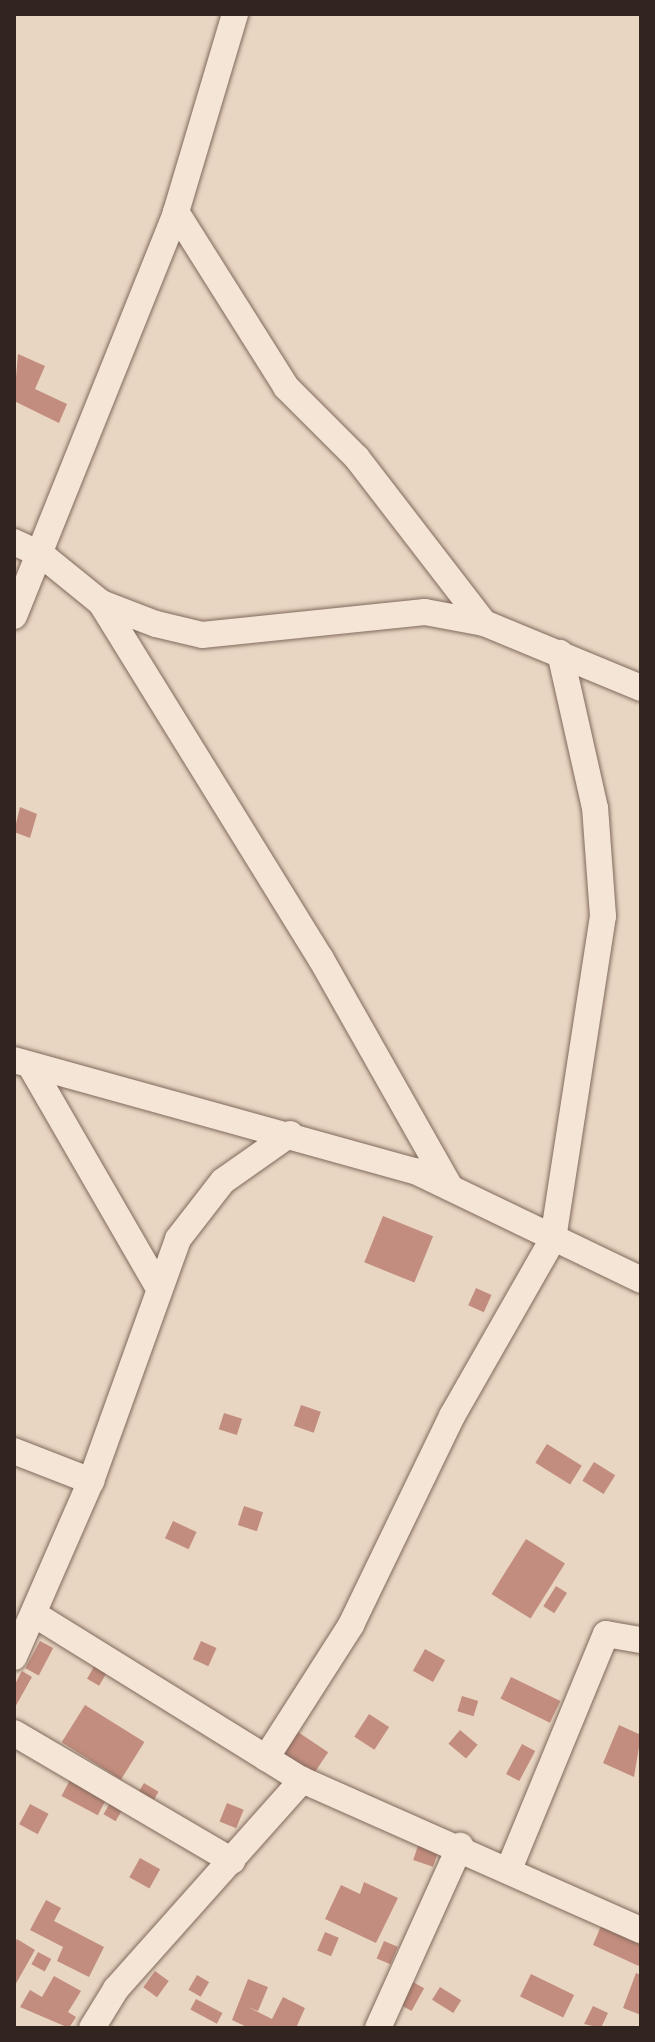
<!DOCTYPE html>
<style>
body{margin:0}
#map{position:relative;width:655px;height:2042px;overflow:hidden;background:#e8d6c3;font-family:"Roboto Serif",serif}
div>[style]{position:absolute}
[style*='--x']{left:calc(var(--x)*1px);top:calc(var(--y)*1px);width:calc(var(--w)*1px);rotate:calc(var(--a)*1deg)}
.building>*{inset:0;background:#c28d7e;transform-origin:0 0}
.roads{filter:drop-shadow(0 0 2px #81695c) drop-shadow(0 0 2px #81695c)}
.street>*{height:26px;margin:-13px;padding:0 13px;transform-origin:13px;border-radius:13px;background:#f4e5d6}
span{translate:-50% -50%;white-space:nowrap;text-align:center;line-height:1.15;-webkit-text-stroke:6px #f1e2d2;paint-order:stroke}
.frame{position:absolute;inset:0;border:16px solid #32241f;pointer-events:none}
</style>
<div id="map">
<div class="building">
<div style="clip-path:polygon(18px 354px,45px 366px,35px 389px,67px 404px,59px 423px,14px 401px)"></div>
<div style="clip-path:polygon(20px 807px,37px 814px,30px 838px,14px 832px)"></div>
<div style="left:383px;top:1216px;width:54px;height:50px;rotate:22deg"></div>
<div style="left:476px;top:1288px;width:17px;height:19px;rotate:24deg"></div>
<div style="left:301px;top:1405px;width:21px;height:22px;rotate:19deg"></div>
<div style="left:224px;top:1413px;width:19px;height:17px;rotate:18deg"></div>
<div style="left:547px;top:1444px;width:41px;height:22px;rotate:32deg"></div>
<div style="left:594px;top:1462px;width:25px;height:22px;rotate:32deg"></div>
<div style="left:244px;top:1506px;width:20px;height:20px;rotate:18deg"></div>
<div style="left:173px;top:1521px;width:26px;height:19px;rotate:25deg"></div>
<div style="left:526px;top:1539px;width:46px;height:65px;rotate:32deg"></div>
<div style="left:556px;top:1586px;width:13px;height:24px;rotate:32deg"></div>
<div style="left:40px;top:1641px;width:15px;height:31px;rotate:28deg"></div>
<div style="left:201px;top:1641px;width:17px;height:20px;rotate:24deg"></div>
<div style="left:425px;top:1649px;width:23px;height:25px;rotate:29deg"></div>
<div style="left:95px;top:1665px;width:14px;height:16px;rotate:30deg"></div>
<div style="clip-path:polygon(22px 1671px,32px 1677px,14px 1709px,14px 1686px)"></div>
<div style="left:511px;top:1677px;width:55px;height:24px;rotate:26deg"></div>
<div style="left:462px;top:1696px;width:17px;height:16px;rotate:17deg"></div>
<div style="left:85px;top:1705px;width:70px;height:44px;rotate:32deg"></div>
<div style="left:369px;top:1714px;width:24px;height:27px;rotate:33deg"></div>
<div style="clip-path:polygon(619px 1725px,641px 1735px,634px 1777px,603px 1763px)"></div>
<div style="left:295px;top:1730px;width:40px;height:26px;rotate:34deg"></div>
<div style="left:460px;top:1730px;width:23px;height:18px;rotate:40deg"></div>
<div style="left:522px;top:1744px;width:15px;height:34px;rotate:28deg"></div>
<div style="left:70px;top:1780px;width:41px;height:18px;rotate:28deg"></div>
<div style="left:144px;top:1783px;width:17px;height:16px;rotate:31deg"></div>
<div style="left:110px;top:1803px;width:14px;height:13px;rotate:30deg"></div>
<div style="left:227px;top:1803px;width:18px;height:20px;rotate:22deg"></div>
<div style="left:30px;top:1804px;width:21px;height:23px;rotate:28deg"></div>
<div style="left:419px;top:1843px;width:21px;height:18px;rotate:19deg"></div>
<div style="left:140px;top:1858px;width:23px;height:22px;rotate:29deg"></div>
<div style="clip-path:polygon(364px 1882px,398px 1898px,376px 1943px,325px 1919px,341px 1885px,360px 1894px)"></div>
<div style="clip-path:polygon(46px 1900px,61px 1908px,54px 1921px,104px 1947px,89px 1977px,57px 1961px,63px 1947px,30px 1930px)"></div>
<div style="clip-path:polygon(601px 1926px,641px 1944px,641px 1967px,593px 1945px)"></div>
<div style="left:325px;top:1932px;width:15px;height:20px;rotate:23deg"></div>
<div style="clip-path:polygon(17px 1939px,35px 1950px,14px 1987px,14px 1944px)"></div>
<div style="left:384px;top:1941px;width:15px;height:19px;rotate:23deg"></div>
<div style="left:38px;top:1952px;width:15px;height:14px;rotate:28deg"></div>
<div style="left:155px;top:1971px;width:17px;height:20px;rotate:36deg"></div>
<div style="clip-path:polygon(636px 1973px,641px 1975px,641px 2015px,623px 2008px)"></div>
<div style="left:531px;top:1974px;width:48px;height:25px;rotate:26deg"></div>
<div style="left:197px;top:1975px;width:14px;height:17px;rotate:30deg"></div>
<div style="clip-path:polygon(54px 1976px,81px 1991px,68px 2012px,76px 2017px,69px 2028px,20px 2007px,30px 1990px,42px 1997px)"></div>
<div style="left:404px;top:1977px;width:23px;height:26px;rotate:29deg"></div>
<div style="clip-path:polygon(248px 1979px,268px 1987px,258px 2011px,248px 2007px,272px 2019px,283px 1997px,305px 2008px,296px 2028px,249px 2028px,232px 2020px)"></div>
<div style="left:440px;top:1987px;width:25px;height:15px;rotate:32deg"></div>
<div style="left:196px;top:1999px;width:30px;height:12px;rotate:28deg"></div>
<div style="clip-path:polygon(593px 2006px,608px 2013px,601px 2028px,584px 2024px)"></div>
</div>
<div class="roads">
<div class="street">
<div style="--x:176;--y:212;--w:207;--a:57.8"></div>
<div style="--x:286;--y:387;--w:100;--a:45"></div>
<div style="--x:357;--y:458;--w:208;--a:52.4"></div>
<div style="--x:14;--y:542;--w:31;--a:25"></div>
<div style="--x:42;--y:555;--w:76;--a:39.1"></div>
<div style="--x:101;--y:603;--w:59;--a:20.9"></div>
<div style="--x:156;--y:624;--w:47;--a:13.4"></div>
<div style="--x:202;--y:635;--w:224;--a:-5.9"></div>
<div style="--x:425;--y:612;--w:60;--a:10.6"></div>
<div style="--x:484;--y:623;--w:170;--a:22.5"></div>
<div style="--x:101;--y:603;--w:418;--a:58.3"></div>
<div style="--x:321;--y:959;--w:262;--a:60.5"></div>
<div style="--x:14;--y:616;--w:435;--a:-68.1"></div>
<div style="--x:176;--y:212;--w:207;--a:-73.4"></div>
<div style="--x:14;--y:1060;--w:416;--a:15.5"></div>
<div style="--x:415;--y:1171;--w:251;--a:25.7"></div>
<div style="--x:30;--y:1065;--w:256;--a:60"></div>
<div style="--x:14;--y:1451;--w:83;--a:21.3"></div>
<div style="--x:34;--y:1614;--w:315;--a:31.8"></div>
<div style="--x:302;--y:1780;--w:371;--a:23.9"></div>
<div style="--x:14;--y:1657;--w:192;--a:-66.4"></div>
<div style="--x:91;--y:1481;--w:257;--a:-70.2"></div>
<div style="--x:178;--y:1239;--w:73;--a:-52.2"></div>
<div style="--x:223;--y:1181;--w:82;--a:-35"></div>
<div style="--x:14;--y:1733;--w:253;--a:30.4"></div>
<div style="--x:266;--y:1758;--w:158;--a:-57.4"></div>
<div style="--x:351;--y:1625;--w:232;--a:-64.2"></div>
<div style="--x:452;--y:1416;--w:204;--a:-60.3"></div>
<div style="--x:553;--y:1239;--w:327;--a:-81.2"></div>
<div style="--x:603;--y:916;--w:108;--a:-94.2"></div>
<div style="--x:595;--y:808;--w:159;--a:-102.7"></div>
<div style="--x:509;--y:1869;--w:254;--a:-67.6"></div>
<div style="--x:606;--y:1634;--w:36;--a:10"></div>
<div style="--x:92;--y:2028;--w:46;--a:-58.4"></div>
<div style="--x:116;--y:1989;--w:280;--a:-48.3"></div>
<div style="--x:378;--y:2028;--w:200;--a:-65.7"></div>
</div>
</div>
<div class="frame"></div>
</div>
